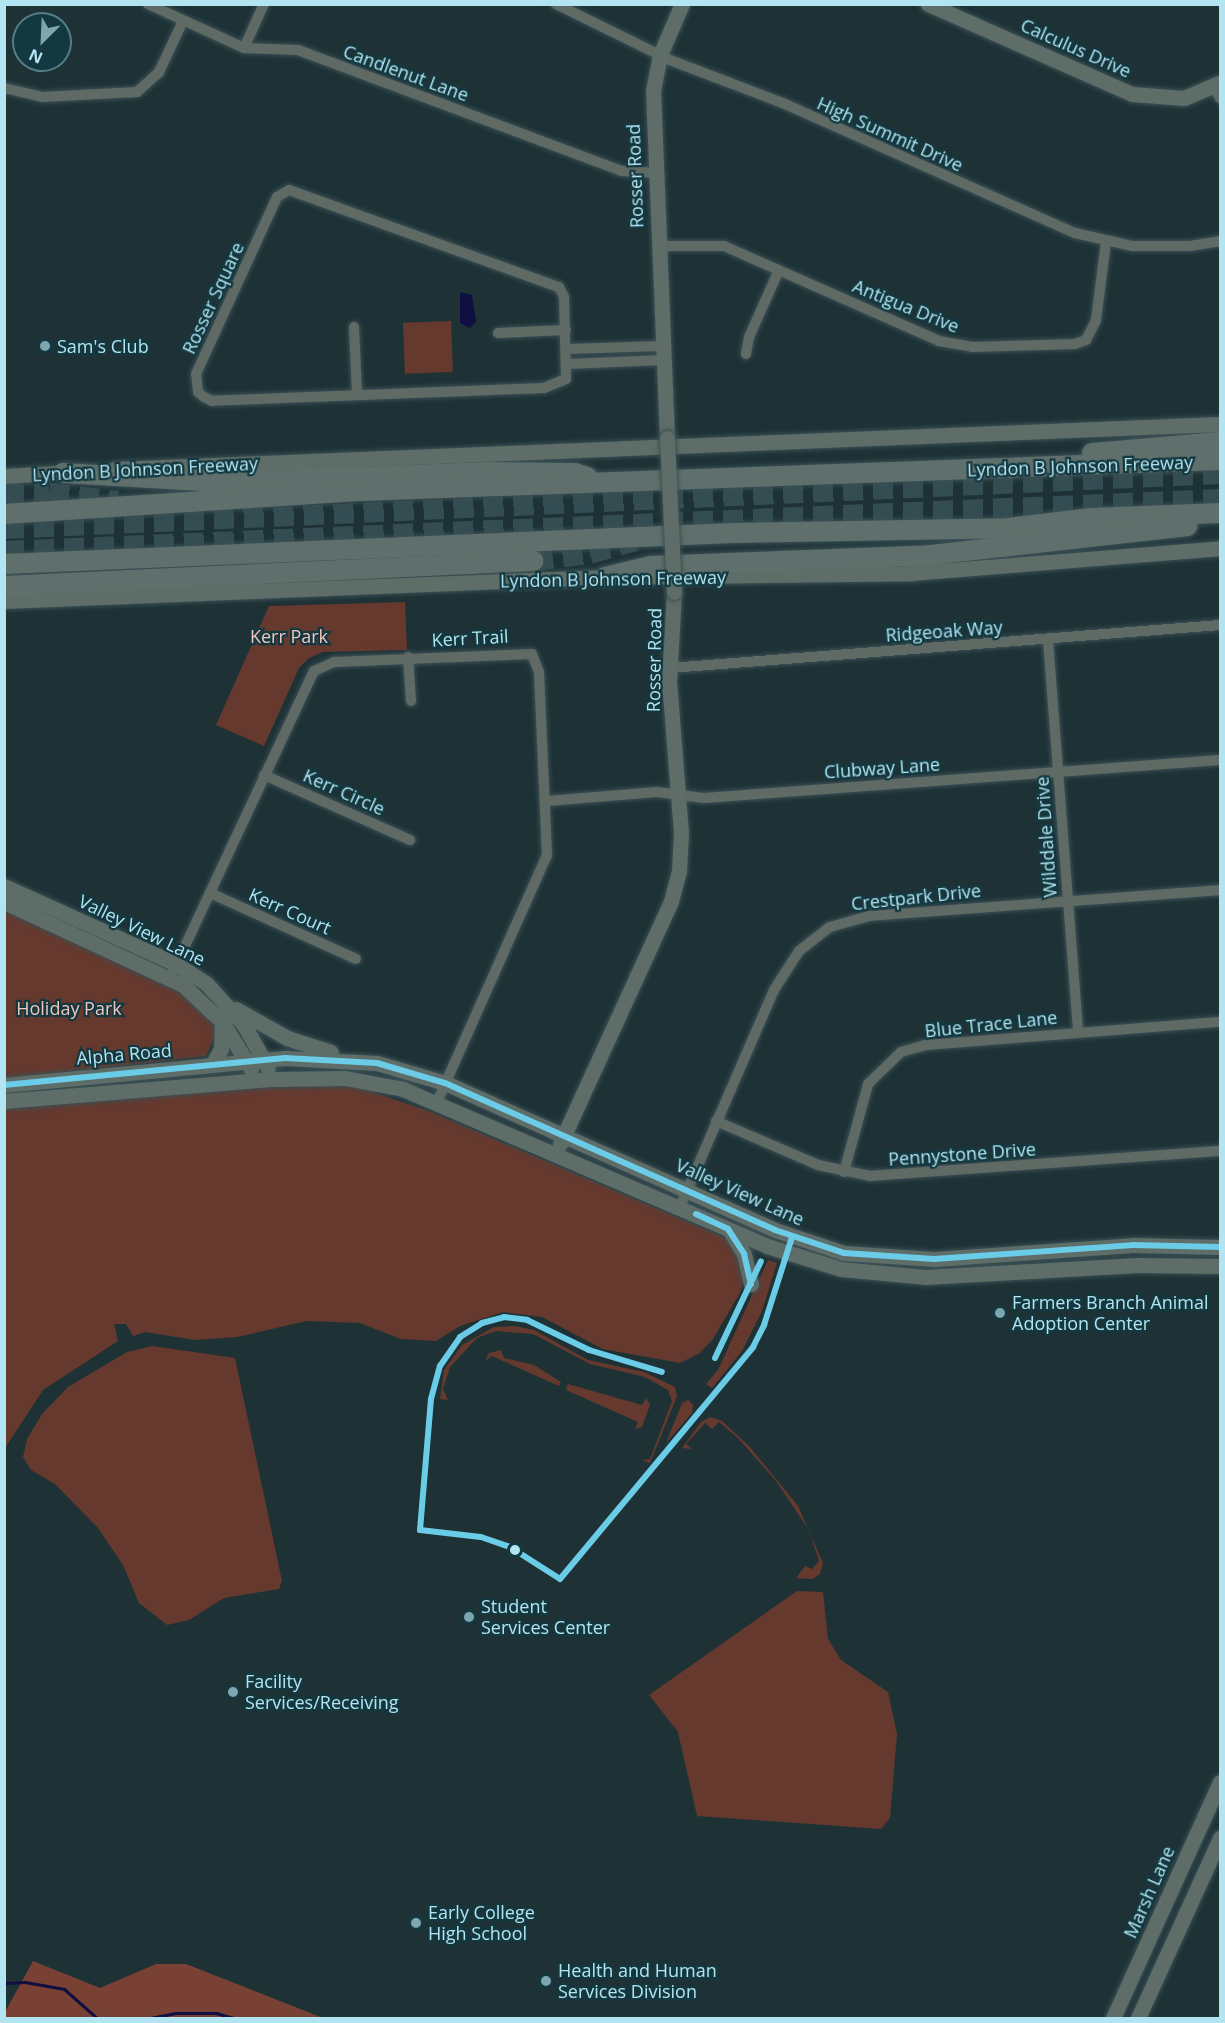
<!DOCTYPE html>
<style>
body{margin:0}
#map{position:relative;width:1225px;height:2023px;overflow:hidden;background:#1e3236;font-family:"Open Sans",sans-serif}
div>[style]{position:absolute}
[style*='--x']{left:calc(var(--x)*1px);top:calc(var(--y)*1px);width:calc(var(--w)*1px);rotate:calc(var(--a)*1deg)}
.green>*{inset:0;background:#66392e;transform-origin:0 0}
.forest>*{inset:0;background:#794133}
.water>*{inset:0;background:#0f1041}
.stream>*{height:3px;margin:-1.5px;padding:0 1.5px;transform-origin:1.5px;border-radius:1.5px;background:#0f1041}
.highway-tunnel>*{height:20px;margin-top:-10px;transform-origin:0;background:repeating-linear-gradient(90deg,#344d52 0 20px,transparent 0 30px)}
.roads{filter:drop-shadow(0 0 2px #3a5055) drop-shadow(0 0 2px #3a5055)}
.street>*{height:10px;margin:-5px;padding:0 5px;transform-origin:5px;border-radius:5px;background:#5f6a65}
.secondary>*{height:15px;margin:-7.5px;padding:0 7.5px;transform-origin:7.5px;border-radius:7.5px;background:#5e6d67}
.highway>*{height:20px;margin:-10px;padding:0 10px;transform-origin:10px;border-radius:10px;background:#5f706c}
.bridges{filter:drop-shadow(0 0 2px #3a5055) drop-shadow(0 0 2px #3a5055)}
.secondary-bridge>*{height:15px;margin:-7.5px;padding:0 7.5px;transform-origin:7.5px;border-radius:7.5px;background:#5e6d67}
.bus-1>*{height:6px;margin:-3px;padding:0 3px;transform-origin:3px;border-radius:3px;background:#6bcce7}
.dots>*{width:16px;height:16px;translate:-50% -50%;box-sizing:border-box;border:3px solid #133840;border-radius:50%}
span{translate:-50% -50%;white-space:nowrap;text-align:center;line-height:1.15;-webkit-text-stroke:4.5px #133840;paint-order:stroke}
.street-label{font-size:18px;color:#b2e4f1}
.poi-label{font-size:18px;color:#b2e4f1}
.left{translate:0 -50%;text-align:left}
.park-label{font-size:18px;color:#f1c6bc}
.frame{position:absolute;inset:0;border:6px solid #b2e4f1;pointer-events:none}
.north{position:absolute;left:12px;top:12px;width:60px;height:60px;box-sizing:border-box;background:#133840;border:2px solid #537d87;border-radius:50%;rotate:204deg;font-size:16px;font-weight:700;line-height:24px;text-align:center;color:#b2e4f1}
.north::after{content:'';display:block;margin:auto;width:21px;height:27px;background:#7ea6b0;clip-path:polygon(50% 0,100% 100%,50% 72%,0 100%)}
</style>
<div id="map">
<div class="green">
<div style="left:451px;top:321px;width:51px;height:48px;rotate:88deg"></div>
<div style="clip-path:polygon(405px 602px,407px 650px,323px 652px,309px 658px,299px 668px,264px 746px,216px 725px,269px 606px)"></div>
<div style="clip-path:polygon(5px 909px,180px 990px,202px 1007px,217px 1032px,206px 1056px,5px 1079px)"></div>
<div style="clip-path:polygon(348px 1084px,429px 1111px,726px 1238px,745px 1260px,741px 1291px,713px 1339px,700px 1353px,680px 1363px,603px 1349px,542px 1317px,503px 1312px,460px 1326px,436px 1341px,401px 1339px,360px 1323px,307px 1321px,237px 1337px,195px 1340px,145px 1332px,133px 1336px,126px 1324px,114px 1324px,118px 1341px,43px 1390px,5px 1448px,5px 1107px,274px 1085px)"></div>
<div style="clip-path:polygon(768px 1260px,777px 1263px,762px 1311px,742px 1351px,712px 1388px,706px 1384px,718px 1370px)"></div>
<div style="clip-path:polygon(515px 1326px,534px 1330px,588px 1360px,644px 1372px,675px 1387px,677px 1396px,650px 1463px,642px 1460px,650px 1459px,672px 1401px,668px 1390px,645px 1377px,590px 1364px,533px 1334px,496px 1331px,477px 1338px,450px 1367px,443px 1389px,448px 1400px,440px 1399px,444px 1370px,462px 1345px,494px 1327px)"></div>
<div style="clip-path:polygon(152px 1346px,235px 1358px,282px 1581px,279px 1589px,224px 1598px,189px 1620px,167px 1625px,139px 1603px,123px 1565px,98px 1528px,55px 1484px,31px 1470px,23px 1457px,27px 1439px,42px 1414px,68px 1387px,127px 1352px)"></div>
<div style="clip-path:polygon(501px 1350px,504px 1358px,534px 1365px,561px 1382px,559px 1386px,492px 1356px,485px 1361px,489px 1353px)"></div>
<div style="clip-path:polygon(568px 1384px,642px 1405px,646px 1398px,650px 1405px,642px 1427px,635px 1429px,638px 1422px,566px 1390px)"></div>
<div style="clip-path:polygon(688px 1400px,693px 1405px,692px 1413px,666px 1443px,682px 1403px)"></div>
<div style="clip-path:polygon(710px 1417px,722px 1421px,750px 1447px,798px 1506px,823px 1563px,820px 1574px,812px 1579px,796px 1578px,805px 1566px,812px 1569px,819px 1561px,809px 1530px,776px 1481px,738px 1438px,719px 1422px,712px 1429px,705px 1423px,686px 1444px,692px 1449px,682px 1448px,701px 1422px)"></div>
<div style="clip-path:polygon(797px 1591px,823px 1592px,828px 1639px,841px 1660px,888px 1692px,897px 1734px,890px 1818px,881px 1829px,697px 1816px,678px 1732px,649px 1695px)"></div>
</div>
<div class="forest">
<div style="clip-path:polygon(33px 1961px,100px 1988px,156px 1964px,186px 1964px,323px 2018px,5px 2018px,5px 2012px)"></div>
</div>
<div class="water">
<div style="clip-path:polygon(460px 292px,472px 295px,476px 322px,470px 328px,460px 323px)"></div>
</div>
<div class="stream">
<div style="--x:4;--y:1983;--w:21;--a:-3"></div>
<div style="--x:25;--y:1982;--w:40;--a:10"></div>
<div style="--x:64;--y:1989;--w:44;--a:41.3"></div>
<div style="--x:150;--y:2018;--w:26;--a:-11"></div>
<div style="--x:176;--y:2013;--w:40;--a:0"></div>
<div style="--x:216;--y:2013;--w:18;--a:16"></div>
</div>
<div class="highway-tunnel">
<div style="--x:4;--y:494;--w:45;--a:-1.3"></div>
<div style="--x:49;--y:493;--w:69;--a:6.6"></div>
<div style="--x:4;--y:529;--w:1217;--a:-2.59"></div>
<div style="--x:4;--y:551;--w:1217;--a:-2.45"></div>
<div style="--x:533;--y:561;--w:57;--a:-7"></div>
<div style="--x:590;--y:554;--w:48;--a:-15.8"></div>
</div>
<div class="roads">
<div class="street">
<div style="--x:148;--y:4;--w:106;--a:24.6"></div>
<div style="--x:244;--y:48;--w:54;--a:2.1"></div>
<div style="--x:298;--y:50;--w:346;--a:20.5"></div>
<div style="--x:622;--y:171;--w:33;--a:3"></div>
<div style="--x:556;--y:4;--w:127;--a:26.2"></div>
<div style="--x:670;--y:60;--w:123;--a:20.9"></div>
<div style="--x:785;--y:104;--w:317;--a:24"></div>
<div style="--x:1075;--y:233;--w:58;--a:12.8"></div>
<div style="--x:1132;--y:246;--w:58;--a:0"></div>
<div style="--x:1190;--y:246;--w:30;--a:-9"></div>
<div style="--x:244;--y:48;--w:48;--a:-65.6"></div>
<div style="--x:4;--y:88;--w:39;--a:13"></div>
<div style="--x:42;--y:97;--w:95;--a:-3"></div>
<div style="--x:137;--y:92;--w:30;--a:-42"></div>
<div style="--x:159;--y:72;--w:56;--a:-64.8"></div>
<div style="--x:1214;--y:88;--w:12;--a:59"></div>
<div style="--x:289;--y:190;--w:287;--a:19.8"></div>
<div style="--x:559;--y:287;--w:11;--a:63"></div>
<div style="--x:564;--y:297;--w:82;--a:88.6"></div>
<div style="--x:566;--y:379;--w:24;--a:158"></div>
<div style="--x:544;--y:388;--w:332;--a:177.8"></div>
<div style="--x:212;--y:401;--w:9;--a:-153"></div>
<div style="--x:204;--y:397;--w:8;--a:-140"></div>
<div style="--x:198;--y:392;--w:18;--a:-96"></div>
<div style="--x:196;--y:374;--w:195;--a:-65.4"></div>
<div style="--x:277;--y:197;--w:14;--a:-30"></div>
<div style="--x:658;--y:246;--w:66;--a:0"></div>
<div style="--x:724;--y:246;--w:235;--a:23.8"></div>
<div style="--x:939;--y:341;--w:34;--a:10"></div>
<div style="--x:972;--y:347;--w:103;--a:-1.7"></div>
<div style="--x:1075;--y:344;--w:12;--a:-20"></div>
<div style="--x:1086;--y:340;--w:22;--a:-63"></div>
<div style="--x:1096;--y:320;--w:79;--a:-82.7"></div>
<div style="--x:354;--y:327;--w:67;--a:87.4"></div>
<div style="--x:498;--y:333;--w:68;--a:-2.5"></div>
<div style="--x:567;--y:349;--w:95;--a:-1.8"></div>
<div style="--x:746;--y:354;--w:17;--a:-80"></div>
<div style="--x:749;--y:337;--w:73;--a:-65.9"></div>
<div style="--x:568;--y:364;--w:95;--a:-2.4"></div>
<div style="--x:1048;--y:640;--w:393;--a:85.6"></div>
<div style="--x:408;--y:657;--w:44;--a:86.1"></div>
<div style="--x:670;--y:668;--w:552;--a:-4.47"></div>
<div style="--x:264;--y:775;--w:160;--a:24"></div>
<div style="--x:547;--y:801;--w:110;--a:-4.7"></div>
<div style="--x:657;--y:792;--w:47;--a:7.3"></div>
<div style="--x:704;--y:798;--w:517;--a:-4.21"></div>
<div style="--x:210;--y:893;--w:160;--a:24.3"></div>
<div style="--x:170;--y:978;--w:339;--a:-64.9"></div>
<div style="--x:314;--y:671;--w:22;--a:-24"></div>
<div style="--x:334;--y:662;--w:198;--a:-2.3"></div>
<div style="--x:532;--y:654;--w:19;--a:69"></div>
<div style="--x:539;--y:672;--w:183;--a:87.5"></div>
<div style="--x:547;--y:855;--w:270;--a:114"></div>
<div style="--x:716;--y:1121;--w:111;--a:23.3"></div>
<div style="--x:818;--y:1165;--w:53;--a:11.9"></div>
<div style="--x:870;--y:1176;--w:351;--a:-4.1"></div>
<div style="--x:844;--y:1172;--w:91;--a:-74.7"></div>
<div style="--x:868;--y:1084;--w:46;--a:-44.1"></div>
<div style="--x:901;--y:1052;--w:25;--a:-16"></div>
<div style="--x:925;--y:1045;--w:296;--a:-4.5"></div>
<div style="--x:680;--y:1207;--w:236;--a:-66.6"></div>
<div style="--x:774;--y:990;--w:46;--a:-57.3"></div>
<div style="--x:799;--y:951;--w:39;--a:-38"></div>
<div style="--x:830;--y:927;--w:41;--a:-15.8"></div>
<div style="--x:869;--y:916;--w:352;--a:-4.2"></div>
</div>
<div class="secondary">
<div style="--x:928;--y:4;--w:223;--a:23.8"></div>
<div style="--x:1132;--y:94;--w:52;--a:4.4"></div>
<div style="--x:1184;--y:98;--w:39;--a:-23"></div>
<div style="--x:667;--y:438;--w:347;--a:-92.3"></div>
<div style="--x:653;--y:91;--w:37;--a:-79"></div>
<div style="--x:660;--y:55;--w:56;--a:-66.7"></div>
<div style="--x:114;--y:469;--w:1107;--a:-2.33"></div>
<div style="--x:4;--y:476;--w:69;--a:-3.3"></div>
<div style="--x:4;--y:601;--w:601;--a:-2.29"></div>
<div style="--x:605;--y:577;--w:307;--a:-0.7"></div>
<div style="--x:912;--y:573;--w:309;--a:-4.6"></div>
<div style="--x:4;--y:886;--w:191;--a:24.4"></div>
<div style="--x:178;--y:965;--w:33;--a:33"></div>
<div style="--x:206;--y:983;--w:57;--a:47.9"></div>
<div style="--x:244;--y:1025;--w:49;--a:60.8"></div>
<div style="--x:4;--y:902;--w:197;--a:24.9"></div>
<div style="--x:183;--y:985;--w:54;--a:43.5"></div>
<div style="--x:222;--y:1022;--w:55;--a:58.3"></div>
<div style="--x:236;--y:1009;--w:59;--a:29.6"></div>
<div style="--x:287;--y:1038;--w:46;--a:17.7"></div>
<div style="--x:212;--y:1065;--w:18;--a:-61"></div>
<div style="--x:221;--y:1049;--w:27;--a:-88"></div>
<div style="--x:4;--y:1085;--w:282;--a:-5.5"></div>
<div style="--x:285;--y:1058;--w:92;--a:3.1"></div>
<div style="--x:377;--y:1063;--w:71;--a:16.4"></div>
<div style="--x:445;--y:1083;--w:361;--a:24"></div>
<div style="--x:775;--y:1230;--w:73;--a:18.4"></div>
<div style="--x:844;--y:1253;--w:90;--a:3.8"></div>
<div style="--x:934;--y:1259;--w:199;--a:-4"></div>
<div style="--x:1133;--y:1245;--w:87;--a:1.3"></div>
<div style="--x:4;--y:1101;--w:270;--a:-4.7"></div>
<div style="--x:273;--y:1079;--w:72;--a:-0.8"></div>
<div style="--x:345;--y:1078;--w:59;--a:10.7"></div>
<div style="--x:403;--y:1089;--w:396;--a:23.3"></div>
<div style="--x:767;--y:1246;--w:77;--a:17.3"></div>
<div style="--x:841;--y:1269;--w:84;--a:5.4"></div>
<div style="--x:925;--y:1277;--w:213;--a:-3.2"></div>
<div style="--x:1138;--y:1265;--w:82;--a:0.7"></div>
<div style="--x:560;--y:1144;--w:267;--a:-65.4"></div>
<div style="--x:671;--y:901;--w:31;--a:-75"></div>
<div style="--x:679;--y:871;--w:38;--a:-87"></div>
<div style="--x:681;--y:833;--w:151;--a:-94.5"></div>
<div style="--x:669;--y:682;--w:90;--a:-86.8"></div>
<div style="--x:730;--y:1231;--w:27;--a:59"></div>
<div style="--x:744;--y:1254;--w:31;--a:77"></div>
<div style="--x:1113;--y:2018;--w:259;--a:-65.6"></div>
<div style="--x:1138;--y:2018;--w:198;--a:-65.5"></div>
</div>
<div class="highway">
<div style="--x:1092;--y:453;--w:128;--a:-4.9"></div>
<div style="--x:63;--y:473;--w:157;--a:3.3"></div>
<div style="--x:220;--y:482;--w:270;--a:-2.1"></div>
<div style="--x:490;--y:472;--w:85;--a:0.7"></div>
<div style="--x:575;--y:473;--w:13;--a:18"></div>
<div style="--x:4;--y:514;--w:359;--a:-3.7"></div>
<div style="--x:362;--y:491;--w:859;--a:-2.07"></div>
<div style="--x:4;--y:564;--w:729;--a:-2.44"></div>
<div style="--x:732;--y:533;--w:276;--a:-1"></div>
<div style="--x:1008;--y:528;--w:84;--a:-6.9"></div>
<div style="--x:1091;--y:518;--w:129;--a:-2.2"></div>
<div style="--x:605;--y:577;--w:46;--a:-13.7"></div>
<div style="--x:650;--y:566;--w:280;--a:-2.2"></div>
<div style="--x:930;--y:555;--w:259;--a:-6.4"></div>
<div style="--x:4;--y:586;--w:530;--a:-2.71"></div>
</div>
</div>
<div class="bridges">
<div class="secondary-bridge">
<div style="--x:667;--y:438;--w:154;--a:87.4"></div>
</div>
</div>
<div class="bus-1">
<div style="--x:4;--y:1085;--w:282;--a:-5.5"></div>
<div style="--x:285;--y:1058;--w:92;--a:3.1"></div>
<div style="--x:377;--y:1063;--w:71;--a:16.4"></div>
<div style="--x:445;--y:1083;--w:361;--a:24"></div>
<div style="--x:775;--y:1230;--w:73;--a:18.4"></div>
<div style="--x:844;--y:1253;--w:90;--a:3.8"></div>
<div style="--x:934;--y:1259;--w:199;--a:-4"></div>
<div style="--x:1133;--y:1245;--w:87;--a:1.3"></div>
<div style="--x:696;--y:1214;--w:35;--a:25"></div>
<div style="--x:728;--y:1229;--w:30;--a:57"></div>
<div style="--x:744;--y:1254;--w:31;--a:77"></div>
<div style="--x:715;--y:1358;--w:107;--a:-64.6"></div>
<div style="--x:420;--y:1530;--w:131;--a:-85.2"></div>
<div style="--x:431;--y:1399;--w:34;--a:-75"></div>
<div style="--x:440;--y:1366;--w:35;--a:-55"></div>
<div style="--x:460;--y:1337;--w:26;--a:-32"></div>
<div style="--x:482;--y:1323;--w:23;--a:-15"></div>
<div style="--x:504;--y:1317;--w:23;--a:7"></div>
<div style="--x:527;--y:1320;--w:69;--a:25.8"></div>
<div style="--x:589;--y:1350;--w:76;--a:16.8"></div>
<div style="--x:420;--y:1530;--w:61;--a:6.5"></div>
<div style="--x:481;--y:1537;--w:31;--a:19"></div>
<div style="--x:510;--y:1547;--w:59;--a:32.6"></div>
<div style="--x:560;--y:1579;--w:302;--a:-50.2"></div>
<div style="--x:753;--y:1347;--w:25;--a:-63"></div>
<div style="--x:764;--y:1325;--w:92;--a:-72.3"></div>
</div>
<div class="dots">
<div style="left:45px;top:346px;background:#7ea6b0"></div>
<div style="left:1000px;top:1313px;background:#7ea6b0"></div>
<div style="left:515px;top:1550px;background:#b2e4f1"></div>
<div style="left:469px;top:1617px;background:#7ea6b0"></div>
<div style="left:233px;top:1692px;background:#7ea6b0"></div>
<div style="left:416px;top:1923px;background:#7ea6b0"></div>
<div style="left:546px;top:1981px;background:#7ea6b0"></div>
</div>
<div class="street-label">
<span style="left:1076px;top:48px;rotate:24deg">Calculus Drive</span>
<span style="left:406px;top:73px;rotate:20deg">Candlenut Lane</span>
<span style="left:890px;top:134px;rotate:24deg">High Summit Drive</span>
<span style="left:635px;top:176px;rotate:-92deg">Rosser Road</span>
<span style="left:213px;top:298px;rotate:-65deg">Rosser Square</span>
<span style="left:906px;top:306px;rotate:22deg">Antigua Drive</span>
<span style="left:1080px;top:466px;rotate:-2deg">Lyndon B Johnson Freeway</span>
<span style="left:145px;top:469px;rotate:-3deg">Lyndon B Johnson Freeway</span>
<span style="left:613px;top:579px;rotate:-1deg">Lyndon B Johnson Freeway</span>
<span style="left:944px;top:631px;rotate:-4deg">Ridgeoak Way</span>
<span style="left:470px;top:638px;rotate:-3deg">Kerr Trail</span>
<span style="left:654px;top:660px;rotate:-89deg">Rosser Road</span>
<span style="left:882px;top:768px;rotate:-4deg">Clubway Lane</span>
<span style="left:344px;top:792px;rotate:24deg">Kerr Circle</span>
<span style="left:1046px;top:837px;rotate:-94deg">Wilddale Drive</span>
<span style="left:916px;top:897px;rotate:-6deg">Crestpark Drive</span>
<span style="left:290px;top:911px;rotate:24deg">Kerr Court</span>
<span style="left:142px;top:930px;rotate:26deg">Valley View Lane</span>
<span style="left:991px;top:1024px;rotate:-6deg">Blue Trace Lane</span>
<span style="left:124px;top:1054px;rotate:-5deg">Alpha Road</span>
<span style="left:962px;top:1154px;rotate:-4deg">Pennystone Drive</span>
<span style="left:740px;top:1192px;rotate:24deg">Valley View Lane</span>
<span style="left:1149px;top:1892px;rotate:-66deg">Marsh Lane</span>
</div>
<div class="poi-label">
<span class="left" style="left:57px;top:346px">Sam's Club</span>
<span class="left" style="left:1012px;top:1313px">Farmers Branch Animal<br>Adoption Center</span>
<span class="left" style="left:481px;top:1617px">Student<br>Services Center</span>
<span class="left" style="left:245px;top:1692px">Facility<br>Services/Receiving</span>
<span class="left" style="left:428px;top:1923px">Early College<br>High School</span>
<span class="left" style="left:558px;top:1981px">Health and Human<br>Services Division</span>
</div>
<div class="park-label">
<span style="left:289px;top:636px">Kerr Park</span>
<span style="left:69px;top:1008px">Holiday Park</span>
</div>
<div class="frame"></div>
<div class="north">N</div>
</div>
